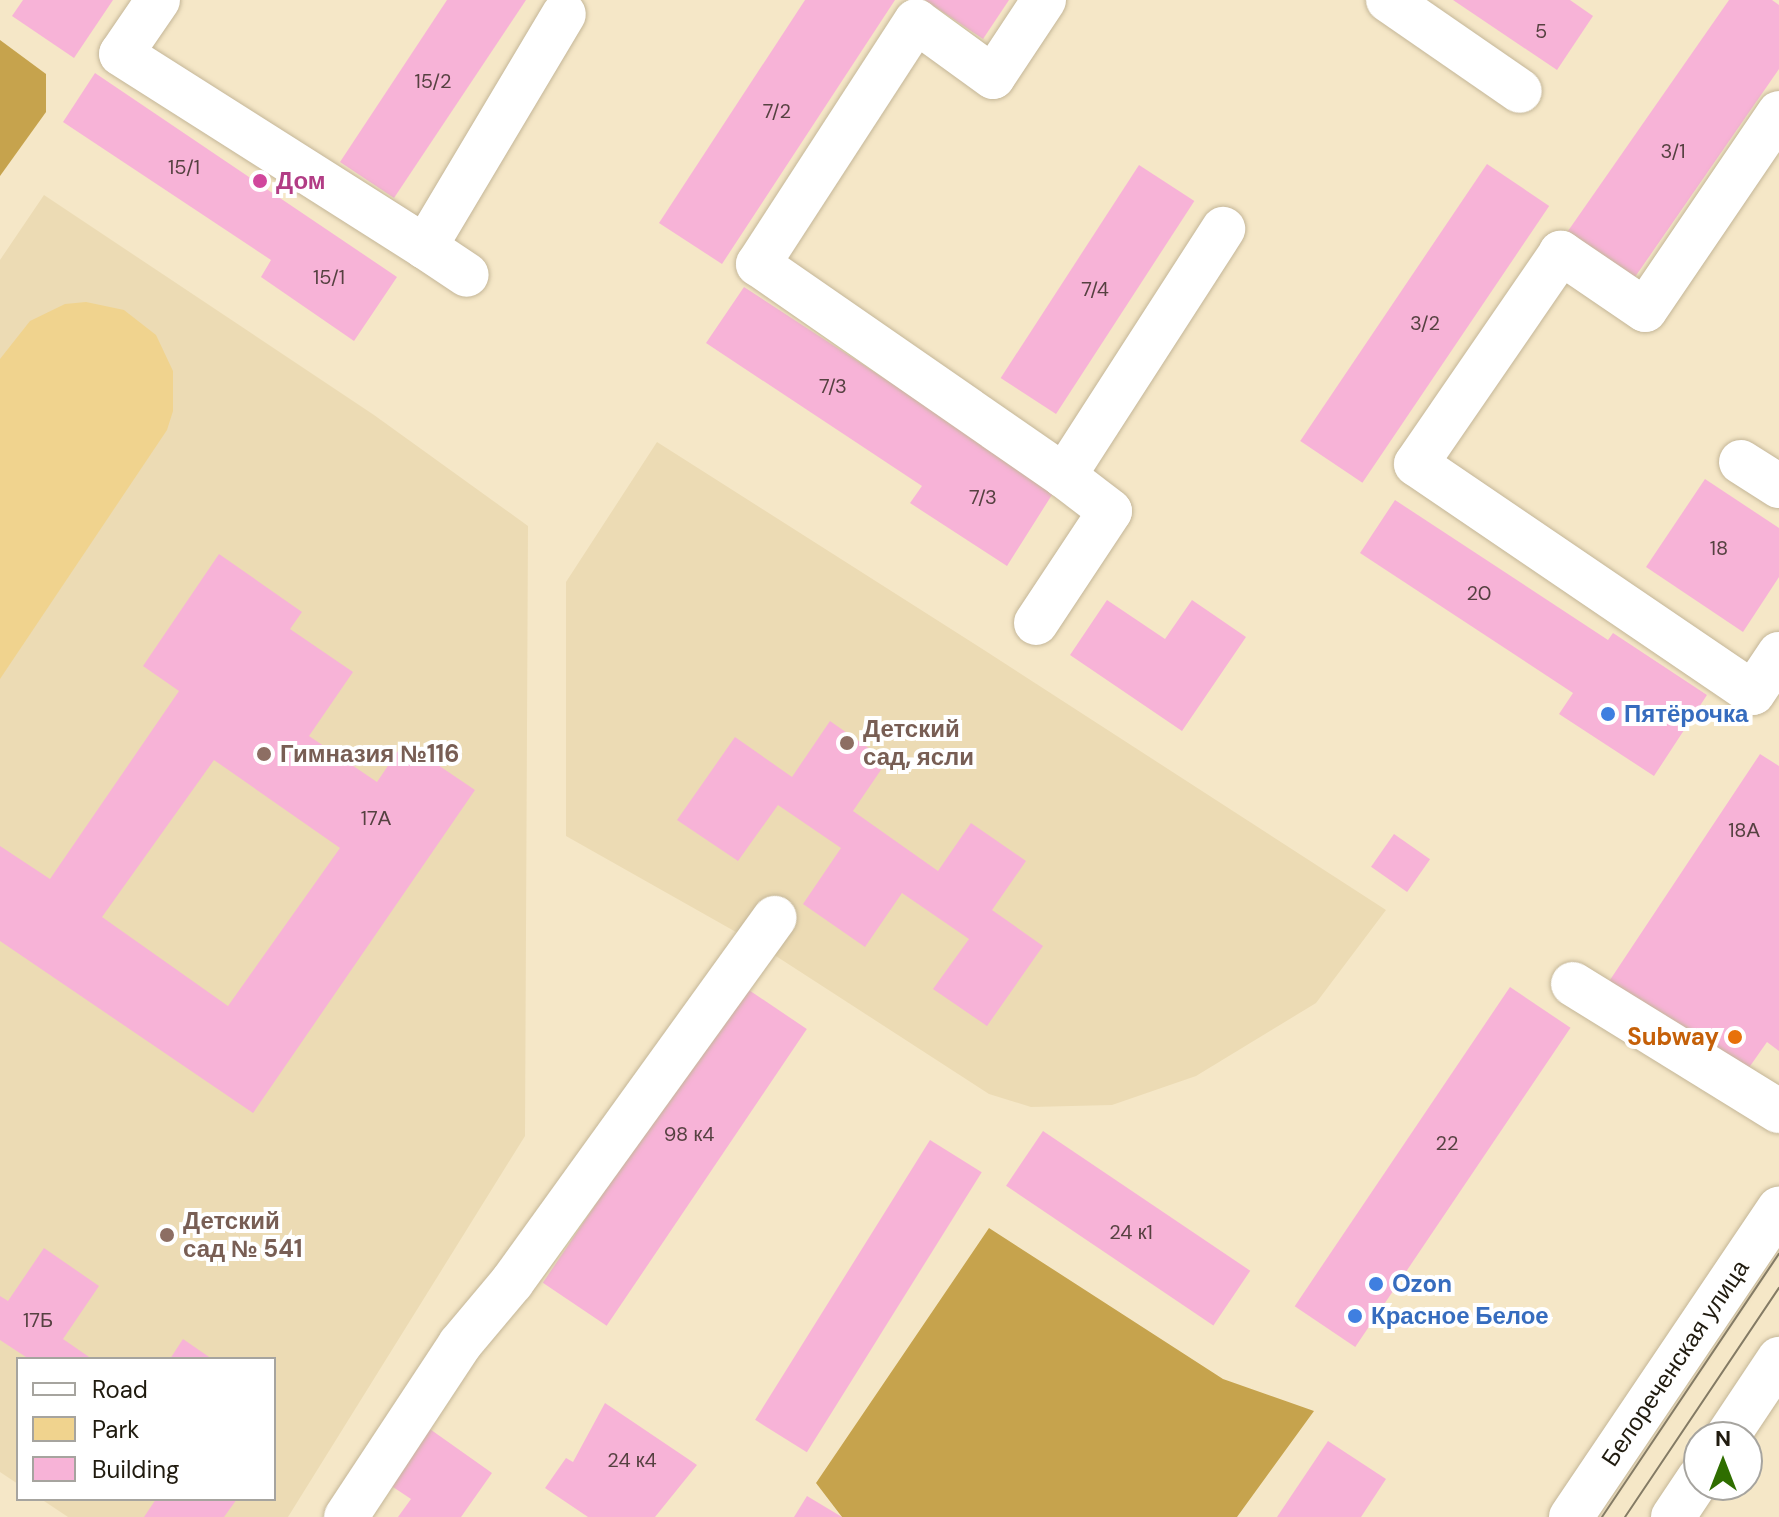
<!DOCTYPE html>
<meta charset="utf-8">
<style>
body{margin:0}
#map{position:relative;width:1779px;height:1517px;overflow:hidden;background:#f5e7c7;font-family:"DM Sans",sans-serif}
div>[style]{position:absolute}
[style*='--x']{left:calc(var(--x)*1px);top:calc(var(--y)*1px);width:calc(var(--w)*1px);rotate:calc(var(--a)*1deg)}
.built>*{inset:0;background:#ecdbb4}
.green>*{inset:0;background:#f0d38e}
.forest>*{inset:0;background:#c6a34d}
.building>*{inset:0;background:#f7b3d7;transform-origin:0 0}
.roads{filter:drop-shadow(0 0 2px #c4b698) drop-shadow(0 0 2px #c4b698)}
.minor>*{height:44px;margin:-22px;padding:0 22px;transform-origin:22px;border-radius:22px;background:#fff}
.tram>*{height:2px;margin:-1px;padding:0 1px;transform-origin:1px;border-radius:1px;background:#847b65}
.dots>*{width:22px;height:22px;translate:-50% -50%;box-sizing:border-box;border:4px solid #fff;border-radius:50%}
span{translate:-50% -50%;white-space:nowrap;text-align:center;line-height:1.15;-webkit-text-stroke:8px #fff;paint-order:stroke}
.number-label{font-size:20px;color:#564141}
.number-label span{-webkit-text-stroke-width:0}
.hotel-label{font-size:24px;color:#b23c85;font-weight:700}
.left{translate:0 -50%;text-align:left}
.shop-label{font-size:24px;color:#366cbe;font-weight:700}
.education-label{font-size:24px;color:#785e54;font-weight:700}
.food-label{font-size:24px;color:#c56008;font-weight:700}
.right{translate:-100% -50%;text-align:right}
.street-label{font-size:24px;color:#201b0f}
.legend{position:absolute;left:16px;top:1357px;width:260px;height:144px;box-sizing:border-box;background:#fff;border:2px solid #a6a49f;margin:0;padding:10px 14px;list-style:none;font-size:24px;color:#201b0f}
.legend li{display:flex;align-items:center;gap:16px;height:40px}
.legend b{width:40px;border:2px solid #a6a49f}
.north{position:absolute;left:1683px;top:1421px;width:80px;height:80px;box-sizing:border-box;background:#fff;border:2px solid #a6a49f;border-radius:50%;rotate:0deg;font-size:22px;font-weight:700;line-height:32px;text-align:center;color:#201b0f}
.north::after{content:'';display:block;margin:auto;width:28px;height:36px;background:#2f6e00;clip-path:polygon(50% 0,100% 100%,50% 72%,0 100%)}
</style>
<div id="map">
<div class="built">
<div style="clip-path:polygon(44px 195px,374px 415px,528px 526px,525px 1136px,288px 1517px,68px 1517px,41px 1499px,274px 1499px,274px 1359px,18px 1359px,18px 1484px,0 1472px,0 260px)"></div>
<div style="clip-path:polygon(657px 442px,984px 650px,1386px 910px,1316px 1003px,1196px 1076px,1112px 1105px,1031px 1107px,989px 1094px,759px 945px,566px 836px,566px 582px)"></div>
</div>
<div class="green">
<div style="clip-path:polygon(86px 302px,124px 310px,156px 335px,173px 371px,173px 411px,167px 430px,0 679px,0 359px,30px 321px,65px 304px)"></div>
</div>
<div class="forest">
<div style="clip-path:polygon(0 40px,46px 74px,46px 112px,0 176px)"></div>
<div style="clip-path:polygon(989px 1228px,1223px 1379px,1314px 1411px,1237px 1517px,842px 1517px,816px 1483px)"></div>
</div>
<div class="building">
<div style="clip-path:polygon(23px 0,113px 0,74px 58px,12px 16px)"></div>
<div style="clip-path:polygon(447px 0,526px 0,394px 198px,340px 162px)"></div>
<div style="clip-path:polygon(805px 0,895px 0,722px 264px,659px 223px)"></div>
<div style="clip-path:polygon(925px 0,1009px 0,983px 39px)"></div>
<div style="clip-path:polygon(1453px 0,1570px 0,1593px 16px,1557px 70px)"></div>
<div style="clip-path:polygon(1729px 0,1772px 0,1779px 5px,1779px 69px,1635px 277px,1568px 231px)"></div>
<div style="clip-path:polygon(95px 73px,397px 277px,354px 341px,261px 277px,271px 260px,63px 122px)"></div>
<div style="left:1487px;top:164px;width:75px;height:334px;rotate:34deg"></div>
<div style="left:1139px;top:165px;width:66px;height:254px;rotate:33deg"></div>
<div style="clip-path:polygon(744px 287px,1055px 490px,1007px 566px,910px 503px,922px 486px,706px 343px)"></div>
<div style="clip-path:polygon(1705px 479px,1779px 528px,1779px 577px,1743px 632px,1646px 567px)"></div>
<div style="clip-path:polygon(1395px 500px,1608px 640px,1613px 633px,1707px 695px,1654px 776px,1559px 714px,1573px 693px,1360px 553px)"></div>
<div style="clip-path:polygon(evenodd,219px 554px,302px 612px,290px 629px,353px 672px,309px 736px,377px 782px,404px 742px,475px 790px,253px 1113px,0 941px,0 846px,50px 879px,179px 691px,143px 666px,219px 554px,214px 760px,340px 848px,228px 1006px,102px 917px,214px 760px)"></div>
<div style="clip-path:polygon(1107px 600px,1165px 639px,1192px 600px,1246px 637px,1182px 731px,1070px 655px)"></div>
<div style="clip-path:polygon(830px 721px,887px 761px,853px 811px,938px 871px,971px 823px,1026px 861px,992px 910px,1043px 946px,987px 1026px,933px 989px,969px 939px,902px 893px,865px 947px,803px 904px,841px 848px,778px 805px,738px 861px,677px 820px,735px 737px,792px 777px)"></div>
<div style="clip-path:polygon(1760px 754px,1779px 766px,1779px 1051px,1767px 1042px,1748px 1069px,1690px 1029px,1686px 1035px,1608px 983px)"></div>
<div style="left:1394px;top:834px;width:44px;height:40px;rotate:35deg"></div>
<div style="left:743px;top:986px;width:77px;height:358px;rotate:34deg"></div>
<div style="left:1510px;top:987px;width:73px;height:385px;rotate:34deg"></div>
<div style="left:1043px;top:1131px;width:250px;height:66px;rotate:34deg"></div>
<div style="left:930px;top:1140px;width:61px;height:330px;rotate:32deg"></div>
<div style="clip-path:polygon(44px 1248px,99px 1286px,63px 1339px,92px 1359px,29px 1359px,0 1340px,0 1296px,8px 1301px)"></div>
<div style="clip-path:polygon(183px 1339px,212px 1359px,170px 1359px)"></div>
<div style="clip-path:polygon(605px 1403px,697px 1465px,655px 1517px,588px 1517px,545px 1488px,566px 1458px,573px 1462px)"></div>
<div style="clip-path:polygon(427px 1427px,492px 1473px,461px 1517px,398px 1517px,411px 1499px,387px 1483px)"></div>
<div style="clip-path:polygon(1328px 1441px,1386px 1479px,1361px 1517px,1277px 1517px)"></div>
<div style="clip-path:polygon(807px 1496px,842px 1517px,794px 1517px)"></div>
<div style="clip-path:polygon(156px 1499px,237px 1499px,224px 1517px,144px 1517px)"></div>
</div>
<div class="roads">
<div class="minor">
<div style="--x:158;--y:0;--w:65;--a:124.4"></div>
<div style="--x:121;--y:54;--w:360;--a:32.4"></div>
<div style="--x:425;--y:247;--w:271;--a:-59.2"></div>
<div style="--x:1044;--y:0;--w:92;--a:123.5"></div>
<div style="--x:993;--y:77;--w:95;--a:-144"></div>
<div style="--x:916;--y:21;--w:290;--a:123"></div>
<div style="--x:758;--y:264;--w:372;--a:34.7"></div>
<div style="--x:1064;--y:476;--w:294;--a:-57.2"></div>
<div style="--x:1388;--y:0;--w:160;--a:34.6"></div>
<div style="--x:1779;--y:113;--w:238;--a:124.2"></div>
<div style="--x:1645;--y:310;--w:102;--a:-145.8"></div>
<div style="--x:1561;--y:253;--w:256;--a:124.5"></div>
<div style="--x:1416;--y:464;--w:407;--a:34.2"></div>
<div style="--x:1753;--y:693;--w:47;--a:-56.3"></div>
<div style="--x:425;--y:247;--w:50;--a:33.7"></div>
<div style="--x:1741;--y:462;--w:45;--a:32.3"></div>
<div style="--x:1036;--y:623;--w:134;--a:-56.5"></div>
<div style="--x:1110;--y:511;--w:58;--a:-142.7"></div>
<div style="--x:1573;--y:984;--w:242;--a:31.7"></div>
<div style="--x:1727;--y:1437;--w:94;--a:-56.3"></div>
<div style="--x:346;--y:1517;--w:207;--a:-56.6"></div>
<div style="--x:460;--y:1344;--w:81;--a:-50"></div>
<div style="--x:512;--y:1282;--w:449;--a:-54.2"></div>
<div style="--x:1571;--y:1517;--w:372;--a:-56"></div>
<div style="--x:1673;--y:1517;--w:47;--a:-56.3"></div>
</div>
</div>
<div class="tram">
<div style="--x:1602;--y:1517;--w:317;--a:-56.1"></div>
<div style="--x:1625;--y:1517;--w:276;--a:-56.1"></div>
</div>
<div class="dots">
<div style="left:260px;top:181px;background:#d1479c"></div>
<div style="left:1608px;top:714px;background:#3f7fe0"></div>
<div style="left:847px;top:743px;background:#8d6e63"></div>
<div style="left:264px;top:754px;background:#8d6e63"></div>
<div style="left:1735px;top:1037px;background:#e8710a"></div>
<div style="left:167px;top:1235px;background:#8d6e63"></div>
<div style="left:1376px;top:1284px;background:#3f7fe0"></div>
<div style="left:1355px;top:1316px;background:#3f7fe0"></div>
</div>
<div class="number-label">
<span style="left:1541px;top:31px">5</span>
<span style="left:433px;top:81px">15/2</span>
<span style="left:777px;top:111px">7/2</span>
<span style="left:1673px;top:151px">3/1</span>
<span style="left:184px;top:167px">15/1</span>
<span style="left:329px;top:277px">15/1</span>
<span style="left:1095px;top:289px">7/4</span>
<span style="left:1425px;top:323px">3/2</span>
<span style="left:833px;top:386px">7/3</span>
<span style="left:983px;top:497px">7/3</span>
<span style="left:1719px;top:548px">18</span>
<span style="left:1479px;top:593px">20</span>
<span style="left:376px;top:818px">17А</span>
<span style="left:1744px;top:830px">18А</span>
<span style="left:689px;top:1134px">98 к4</span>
<span style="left:1447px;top:1143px">22</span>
<span style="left:1131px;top:1232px">24 к1</span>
<span style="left:38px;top:1320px">17Б</span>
<span style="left:632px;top:1460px">24 к4</span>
</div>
<div class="hotel-label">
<span class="left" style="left:276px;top:181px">Дом</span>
</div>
<div class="shop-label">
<span class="left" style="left:1624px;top:714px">Пятёрочка</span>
<span class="left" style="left:1392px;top:1284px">Ozon</span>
<span class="left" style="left:1371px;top:1316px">Красное Белое</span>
</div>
<div class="education-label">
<span class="left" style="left:863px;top:743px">Детский<br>сад, ясли</span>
<span class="left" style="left:280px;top:754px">Гимназия №116</span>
<span class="left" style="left:183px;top:1235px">Детский<br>сад № 541</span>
</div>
<div class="food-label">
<span class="right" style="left:1719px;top:1037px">Subway</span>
</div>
<div class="street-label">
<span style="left:1675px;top:1363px;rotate:-56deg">Белореченская улица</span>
</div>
<ul class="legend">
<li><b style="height:10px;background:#fff"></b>Road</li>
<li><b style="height:22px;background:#f0d38e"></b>Park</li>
<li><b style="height:22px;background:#f7b3d7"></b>Building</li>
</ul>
<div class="north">N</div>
</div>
